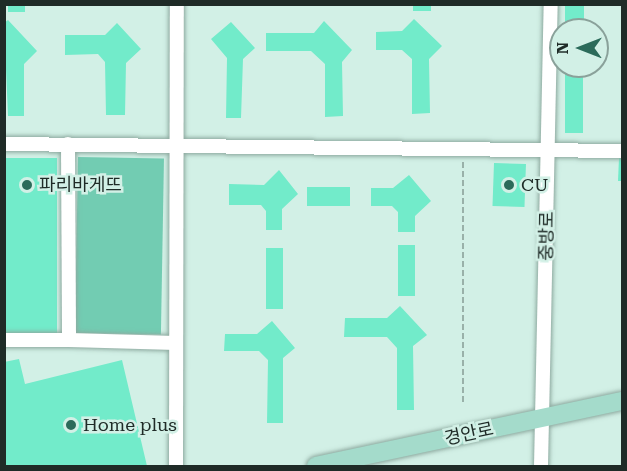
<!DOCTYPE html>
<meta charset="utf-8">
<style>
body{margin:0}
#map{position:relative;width:627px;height:471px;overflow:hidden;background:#d2f0e6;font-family:"Roboto Serif","Noto Sans KR",serif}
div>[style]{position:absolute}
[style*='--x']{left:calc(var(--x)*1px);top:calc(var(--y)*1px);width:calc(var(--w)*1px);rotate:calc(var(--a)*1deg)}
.green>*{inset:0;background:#72ccb2;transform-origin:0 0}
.building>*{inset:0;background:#72ebca;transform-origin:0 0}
.path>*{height:2px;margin-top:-1px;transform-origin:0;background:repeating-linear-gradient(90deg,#99b1a9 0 6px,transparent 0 9px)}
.roads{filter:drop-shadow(0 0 2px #8eaaa0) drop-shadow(0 0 2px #8eaaa0)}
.minor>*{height:14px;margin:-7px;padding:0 7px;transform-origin:7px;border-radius:7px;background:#fff}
.major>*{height:18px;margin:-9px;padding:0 9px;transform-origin:9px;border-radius:9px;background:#a4dbcb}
.dots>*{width:16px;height:16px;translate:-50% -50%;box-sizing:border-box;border:3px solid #d2f0e6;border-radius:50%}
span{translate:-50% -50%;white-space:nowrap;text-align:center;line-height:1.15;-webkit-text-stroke:5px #d2f0e6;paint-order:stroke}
.poi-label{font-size:18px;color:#1f2b27}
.left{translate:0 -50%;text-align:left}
.street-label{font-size:18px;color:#1f2b27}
.frame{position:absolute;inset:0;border:6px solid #1f2b27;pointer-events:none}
.north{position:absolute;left:549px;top:18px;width:60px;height:60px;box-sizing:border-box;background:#d2f0e6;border:2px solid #8aa19a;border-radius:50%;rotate:270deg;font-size:16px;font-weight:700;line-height:24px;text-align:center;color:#1f2b27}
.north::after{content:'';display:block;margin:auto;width:21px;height:27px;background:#2b6b5a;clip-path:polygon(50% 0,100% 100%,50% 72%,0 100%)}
</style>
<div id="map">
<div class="green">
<div style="left:78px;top:157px;width:86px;height:176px;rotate:1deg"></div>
</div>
<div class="building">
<div style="left:8px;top:4px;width:17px;height:8px"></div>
<div style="left:413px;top:4px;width:18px;height:7px"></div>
<div style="left:565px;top:4px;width:19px;height:26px"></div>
<div style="clip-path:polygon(414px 19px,442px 46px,429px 59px,430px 113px,412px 114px,412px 59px,402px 50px,376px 50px,376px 32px,402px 31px)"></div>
<div style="clip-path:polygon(8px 20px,37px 51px,24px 64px,24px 116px,8px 116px,4px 23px)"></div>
<div style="clip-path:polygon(324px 21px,352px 50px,342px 62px,343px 116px,325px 117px,325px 64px,311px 51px,266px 51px,266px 33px,314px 33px)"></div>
<div style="clip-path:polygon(231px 22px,255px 48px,243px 59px,241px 118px,226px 118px,227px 58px,211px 39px)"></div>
<div style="clip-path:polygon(117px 23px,141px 49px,126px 63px,125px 115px,106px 115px,105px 62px,98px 54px,65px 55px,65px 35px,105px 35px)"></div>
<div style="left:565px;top:66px;width:18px;height:67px"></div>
<div style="left:57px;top:158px;width:175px;height:53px;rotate:90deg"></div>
<div style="clip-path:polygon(619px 158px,622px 158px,622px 181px,618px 181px)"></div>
<div style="left:494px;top:163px;width:32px;height:43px;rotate:2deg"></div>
<div style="clip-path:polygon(279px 170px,298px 194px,282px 209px,282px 230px,266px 230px,266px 211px,261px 205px,229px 205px,229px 184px,264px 185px)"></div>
<div style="clip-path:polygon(409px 175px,431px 201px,415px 216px,415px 232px,398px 232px,398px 212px,392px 206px,371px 206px,371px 188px,393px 188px)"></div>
<div style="left:307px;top:187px;width:43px;height:19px"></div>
<div style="left:398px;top:245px;width:17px;height:51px"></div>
<div style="left:266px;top:248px;width:17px;height:61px"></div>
<div style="clip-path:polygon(400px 306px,427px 335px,413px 346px,414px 410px,397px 410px,397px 348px,387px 337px,344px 337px,345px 318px,387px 318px)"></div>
<div style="clip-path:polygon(272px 321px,295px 348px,283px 358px,283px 423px,267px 423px,268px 360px,259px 351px,224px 351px,225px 334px,257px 334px)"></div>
<div style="clip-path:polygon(19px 359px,25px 384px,122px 360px,147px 466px,4px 466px,4px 362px)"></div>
</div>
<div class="path">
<div style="--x:463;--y:162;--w:243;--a:90"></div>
</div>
<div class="roads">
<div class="minor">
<div style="--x:4;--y:144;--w:618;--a:0.65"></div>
<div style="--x:68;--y:144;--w:196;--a:89.7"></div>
<div style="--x:69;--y:340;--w:107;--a:1.6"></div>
<div style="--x:4;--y:340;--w:65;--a:0"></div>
<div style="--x:176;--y:466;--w:462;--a:-89.9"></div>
<div style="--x:541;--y:466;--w:462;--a:-88.8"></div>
</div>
<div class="major">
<div style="--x:316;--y:466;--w:313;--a:-12"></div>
</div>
</div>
<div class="dots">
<div style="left:27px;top:185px;background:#2b6b5a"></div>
<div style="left:509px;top:185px;background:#2b6b5a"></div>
<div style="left:71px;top:425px;background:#2b6b5a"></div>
</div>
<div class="poi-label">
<span class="left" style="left:39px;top:185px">파리바게뜨</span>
<span class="left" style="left:521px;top:185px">CU</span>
<span class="left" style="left:83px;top:425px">Home plus</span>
</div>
<div class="street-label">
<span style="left:547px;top:236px;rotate:-89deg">중방로</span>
<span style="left:469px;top:434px;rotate:-12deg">경안로</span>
</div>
<div class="frame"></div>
<div class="north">N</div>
</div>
